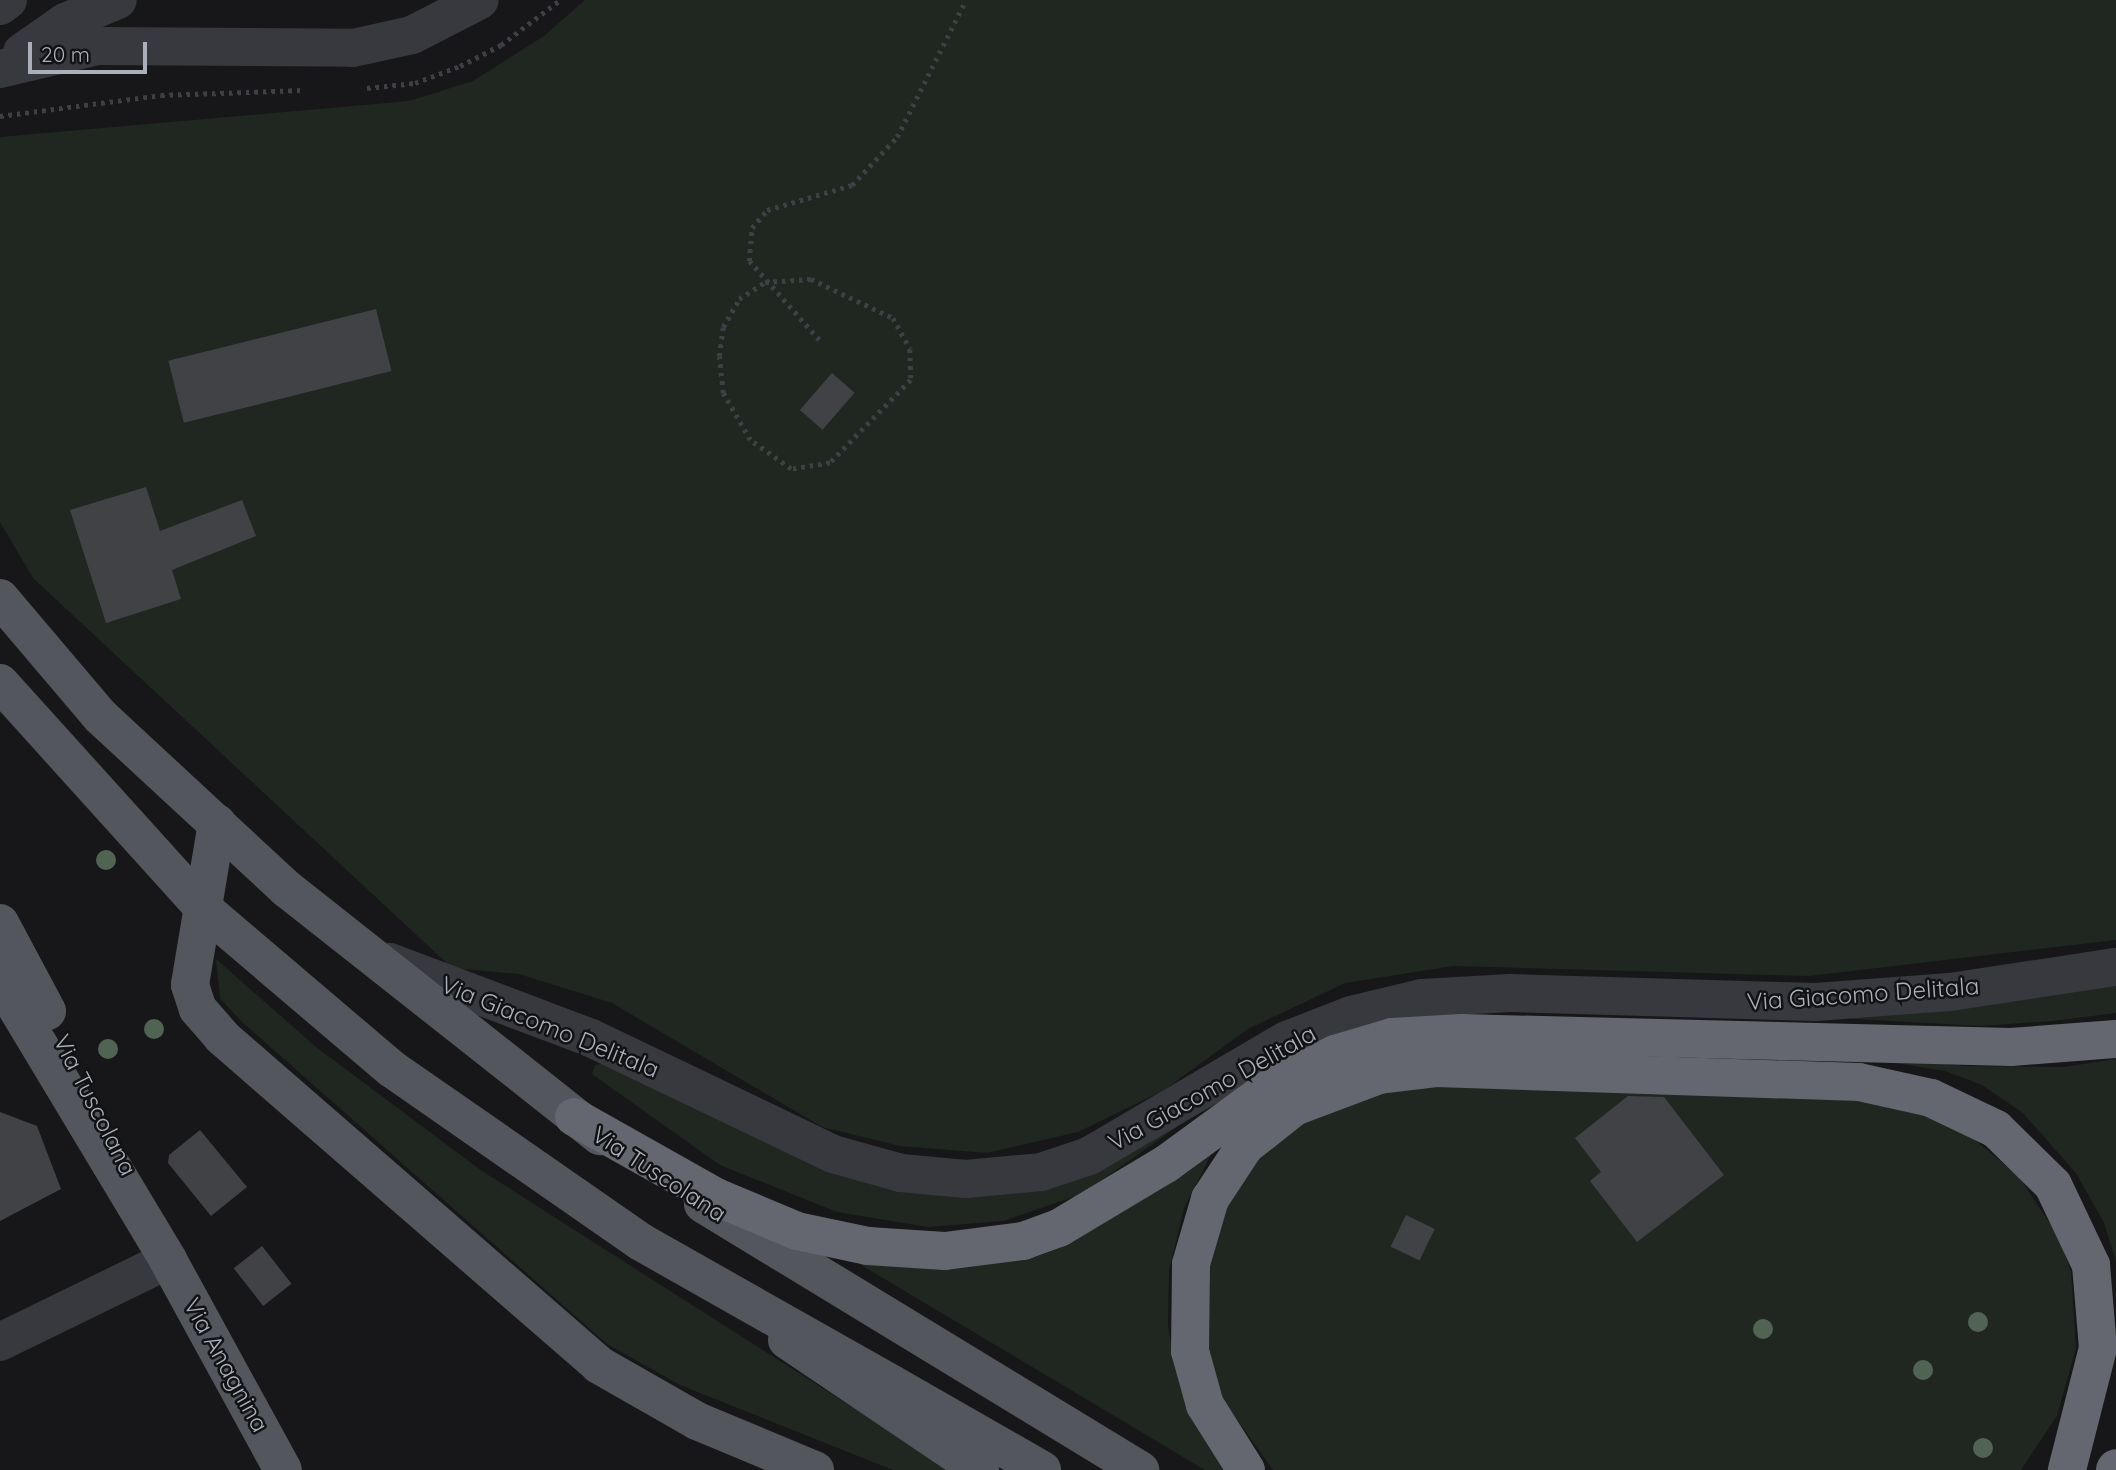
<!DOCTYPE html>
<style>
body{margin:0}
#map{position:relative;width:2116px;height:1470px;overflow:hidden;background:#171719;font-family:Quicksand,sans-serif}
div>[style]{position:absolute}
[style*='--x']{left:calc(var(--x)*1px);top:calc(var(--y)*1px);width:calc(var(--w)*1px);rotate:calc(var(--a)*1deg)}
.green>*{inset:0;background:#1f2720}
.building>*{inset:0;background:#414246;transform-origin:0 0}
.path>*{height:4.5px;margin-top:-2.25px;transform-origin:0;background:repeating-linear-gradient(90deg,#3e4045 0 3.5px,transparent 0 8.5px)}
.minor>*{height:38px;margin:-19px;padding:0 19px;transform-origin:19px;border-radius:19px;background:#38393e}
.major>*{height:38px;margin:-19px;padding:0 19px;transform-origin:19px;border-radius:19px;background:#54565d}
.highway>*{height:38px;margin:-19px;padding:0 19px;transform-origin:19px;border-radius:19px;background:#64676f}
.major-bridge>*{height:38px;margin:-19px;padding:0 19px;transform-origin:19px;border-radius:19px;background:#54565d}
.trees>*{width:20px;height:20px;margin:-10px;border-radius:50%;background:#516453}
span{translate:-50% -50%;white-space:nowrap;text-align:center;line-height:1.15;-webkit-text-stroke:5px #121214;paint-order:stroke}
.street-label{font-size:24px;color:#aaafb9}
.scale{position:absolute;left:28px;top:42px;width:119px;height:32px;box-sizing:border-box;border:4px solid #aaafb9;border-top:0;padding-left:9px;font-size:21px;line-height:24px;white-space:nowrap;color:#aaafb9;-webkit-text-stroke:5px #121214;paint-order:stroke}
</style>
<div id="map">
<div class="green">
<div style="clip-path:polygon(585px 0,2116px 0,2116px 940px,1809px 976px,1453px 966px,1345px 983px,1248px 1029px,1164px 1090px,1078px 1132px,987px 1153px,900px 1146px,822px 1127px,612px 1003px,519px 974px,452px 968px,33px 578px,0 522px,0 137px,409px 101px,473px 81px,544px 36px)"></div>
<div style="clip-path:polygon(216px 959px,316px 1047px,482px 1171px,951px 1470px,893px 1470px,680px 1385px,607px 1344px,241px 1021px,220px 998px)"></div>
<div style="clip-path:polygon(2116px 978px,2116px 1013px,2053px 1021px,1980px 1026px,1804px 1016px)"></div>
<div style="clip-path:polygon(1828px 1052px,1965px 1066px,2064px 1067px,2116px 1059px,2116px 1261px,2104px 1223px,2076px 1173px,2023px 1113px,1982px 1085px,1945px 1071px)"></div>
<div style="clip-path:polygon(606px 1063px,935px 1189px,1208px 1105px,1082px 1194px,1003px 1221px,928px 1227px,837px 1212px,720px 1165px,592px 1074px,595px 1065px)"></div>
<div style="clip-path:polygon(1646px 1076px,1908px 1107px,1969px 1135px,2019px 1177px,2059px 1237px,2071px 1272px,2076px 1348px,2057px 1416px,2021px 1470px,1273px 1470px,1223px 1400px,1209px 1348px,1210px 1268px,1227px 1201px,1274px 1138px,1353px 1091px)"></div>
<div style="clip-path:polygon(1216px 1145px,1184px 1208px,1169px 1270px,1168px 1325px,1173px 1357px,1227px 1470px,1205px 1470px,856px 1262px,933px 1261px)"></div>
</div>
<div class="building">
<div style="left:376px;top:309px;width:64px;height:214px;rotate:76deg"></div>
<div style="left:832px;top:373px;width:30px;height:49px;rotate:41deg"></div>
<div style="clip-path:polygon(146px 487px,160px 531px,242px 500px,256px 536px,172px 570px,181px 599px,106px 623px,70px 510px)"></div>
<div style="clip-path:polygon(1628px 1096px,1664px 1097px,1724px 1175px,1637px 1242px,1590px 1181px,1601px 1172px,1575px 1138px)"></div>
<div style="clip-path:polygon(0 1112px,37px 1126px,61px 1189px,0 1221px)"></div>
<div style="clip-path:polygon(200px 1130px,247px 1187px,211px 1216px,168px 1163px,169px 1155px)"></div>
<div style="left:1406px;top:1215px;width:32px;height:35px;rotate:26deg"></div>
<div style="left:262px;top:1246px;width:48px;height:36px;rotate:52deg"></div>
</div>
<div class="path">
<div style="--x:367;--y:88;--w:48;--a:-5.9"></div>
<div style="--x:415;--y:83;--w:48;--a:-20.7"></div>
<div style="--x:460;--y:66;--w:46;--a:-27.1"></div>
<div style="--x:501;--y:45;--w:74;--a:-37.3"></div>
<div style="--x:0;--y:116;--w:162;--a:-7.4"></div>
<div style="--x:161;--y:95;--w:142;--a:-2"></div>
<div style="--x:811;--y:279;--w:91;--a:25.4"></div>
<div style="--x:893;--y:318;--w:35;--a:61"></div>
<div style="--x:910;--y:349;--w:31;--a:88"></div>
<div style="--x:911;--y:380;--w:116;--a:134.3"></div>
<div style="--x:830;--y:463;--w:39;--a:171"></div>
<div style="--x:791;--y:469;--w:50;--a:-144.7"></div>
<div style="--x:750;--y:440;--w:54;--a:-119.9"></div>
<div style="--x:723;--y:393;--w:37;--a:-96"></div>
<div style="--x:719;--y:356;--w:29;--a:-82"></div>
<div style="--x:723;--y:327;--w:32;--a:-60"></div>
<div style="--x:739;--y:299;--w:31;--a:-33"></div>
<div style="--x:765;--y:282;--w:46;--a:-3.7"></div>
<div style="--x:819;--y:340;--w:106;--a:-131.5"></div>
<div style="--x:749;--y:261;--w:33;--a:-85"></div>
<div style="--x:752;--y:228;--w:23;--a:-50"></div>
<div style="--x:767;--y:210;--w:89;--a:-16.4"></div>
<div style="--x:852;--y:185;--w:66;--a:-46.8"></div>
<div style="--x:897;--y:137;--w:153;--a:-63.3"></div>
</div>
<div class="minor">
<div style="--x:0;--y:6;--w:10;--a:-37"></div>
<div style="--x:22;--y:52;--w:52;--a:-34.9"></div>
<div style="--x:65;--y:22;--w:57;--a:-22.5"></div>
<div style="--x:0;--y:69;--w:100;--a:-13.3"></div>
<div style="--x:97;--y:46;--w:256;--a:0.4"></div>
<div style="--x:353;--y:48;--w:60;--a:-12.4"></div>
<div style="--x:412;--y:35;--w:76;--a:-27.2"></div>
<div style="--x:390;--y:962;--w:215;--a:20.7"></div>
<div style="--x:591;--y:1038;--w:268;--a:25.6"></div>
<div style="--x:833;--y:1154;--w:71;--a:15.6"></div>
<div style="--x:901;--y:1173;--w:65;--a:5.3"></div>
<div style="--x:966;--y:1179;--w:75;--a:-5.3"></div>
<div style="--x:1041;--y:1172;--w:51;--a:-18.4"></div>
<div style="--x:1089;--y:1156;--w:229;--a:-30.4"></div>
<div style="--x:1287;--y:1040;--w:69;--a:-21.3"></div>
<div style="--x:1351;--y:1015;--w:73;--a:-13.5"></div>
<div style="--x:1422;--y:998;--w:88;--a:-3.3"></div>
<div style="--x:1510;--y:993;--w:306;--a:1.7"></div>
<div style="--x:1816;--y:1002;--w:134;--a:-4.3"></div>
<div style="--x:1950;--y:992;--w:168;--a:-8.6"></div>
<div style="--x:0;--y:1342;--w:187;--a:-26"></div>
</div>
<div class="major">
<div style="--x:0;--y:598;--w:155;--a:49.7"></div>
<div style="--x:100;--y:716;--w:255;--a:42.8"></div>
<div style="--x:287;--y:889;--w:399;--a:38.3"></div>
<div style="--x:217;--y:823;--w:164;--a:99.5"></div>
<div style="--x:190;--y:985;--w:25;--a:72"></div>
<div style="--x:198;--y:1009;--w:37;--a:49"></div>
<div style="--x:222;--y:1037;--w:500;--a:41"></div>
<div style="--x:599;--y:1365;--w:113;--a:29.7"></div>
<div style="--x:697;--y:1421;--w:128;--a:22.6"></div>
<div style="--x:0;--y:923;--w:100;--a:61.9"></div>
<div style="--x:0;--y:980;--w:327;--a:59"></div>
<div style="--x:168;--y:1260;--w:239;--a:61.3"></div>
<div style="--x:703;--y:1204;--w:512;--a:31.33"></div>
<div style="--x:787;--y:1340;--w:233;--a:34"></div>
<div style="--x:892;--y:1384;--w:173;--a:29.8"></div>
</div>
<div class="highway">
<div style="--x:574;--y:1117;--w:163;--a:29.4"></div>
<div style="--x:716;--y:1197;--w:88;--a:22.8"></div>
<div style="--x:797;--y:1231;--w:73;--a:11.9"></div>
<div style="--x:868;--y:1246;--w:77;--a:3.7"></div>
<div style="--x:945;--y:1251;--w:79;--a:-7.3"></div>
<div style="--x:1023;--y:1241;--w:38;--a:-20"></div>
<div style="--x:1059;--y:1228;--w:125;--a:-30.9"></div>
<div style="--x:1166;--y:1164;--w:132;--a:-36.1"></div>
<div style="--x:1273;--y:1086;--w:70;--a:-27.3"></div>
<div style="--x:1335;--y:1054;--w:59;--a:-16.6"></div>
<div style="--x:1392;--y:1037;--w:70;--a:-3.3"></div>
<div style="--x:1462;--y:1033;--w:549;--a:1.46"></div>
<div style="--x:2011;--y:1047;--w:105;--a:-4.4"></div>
<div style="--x:1246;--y:1470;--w:77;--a:-122.2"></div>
<div style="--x:1205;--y:1405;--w:56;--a:-105.5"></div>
<div style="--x:1190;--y:1351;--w:87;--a:-89.3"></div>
<div style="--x:1191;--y:1264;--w:68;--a:-73.7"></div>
<div style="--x:1210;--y:1199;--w:64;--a:-56.6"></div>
<div style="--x:1245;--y:1146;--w:63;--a:-38.5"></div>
<div style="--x:1294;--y:1107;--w:91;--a:-20.6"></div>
<div style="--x:1379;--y:1075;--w:57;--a:-7"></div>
<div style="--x:1436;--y:1068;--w:423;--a:1.9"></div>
<div style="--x:1859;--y:1082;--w:74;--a:12.5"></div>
<div style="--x:1931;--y:1098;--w:72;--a:25.5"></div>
<div style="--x:1996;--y:1129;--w:80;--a:44.5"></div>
<div style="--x:2053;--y:1185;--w:89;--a:64.6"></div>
<div style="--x:2091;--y:1265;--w:83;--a:85.2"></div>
<div style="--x:2098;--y:1348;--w:126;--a:104.3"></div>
<div style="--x:2115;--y:1470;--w:2;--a:-63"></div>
</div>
<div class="major-bridge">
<div style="--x:0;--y:683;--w:306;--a:47.9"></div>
<div style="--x:205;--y:910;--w:245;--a:40.4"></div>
<div style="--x:392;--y:1069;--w:303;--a:34.8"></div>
<div style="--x:641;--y:1242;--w:288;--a:29.5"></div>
</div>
<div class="trees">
<div style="left:106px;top:860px"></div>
<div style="left:154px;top:1029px"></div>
<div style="left:108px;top:1049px"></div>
<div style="left:1978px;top:1322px"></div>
<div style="left:1763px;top:1329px"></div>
<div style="left:1923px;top:1370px"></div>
<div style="left:1983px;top:1448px"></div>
</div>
<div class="street-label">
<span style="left:1863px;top:994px;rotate:-4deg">Via Giacomo Delitala</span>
<span style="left:550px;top:1027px;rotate:22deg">Via Giacomo Delitala</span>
<span style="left:1212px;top:1088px;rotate:-29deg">Via Giacomo Delitala</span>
<span style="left:95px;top:1105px;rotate:63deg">Via Tuscolana</span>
<span style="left:659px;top:1174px;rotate:33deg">Via Tuscolana</span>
<span style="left:226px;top:1365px;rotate:61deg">Via Anagnina</span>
</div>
<div class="scale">20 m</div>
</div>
